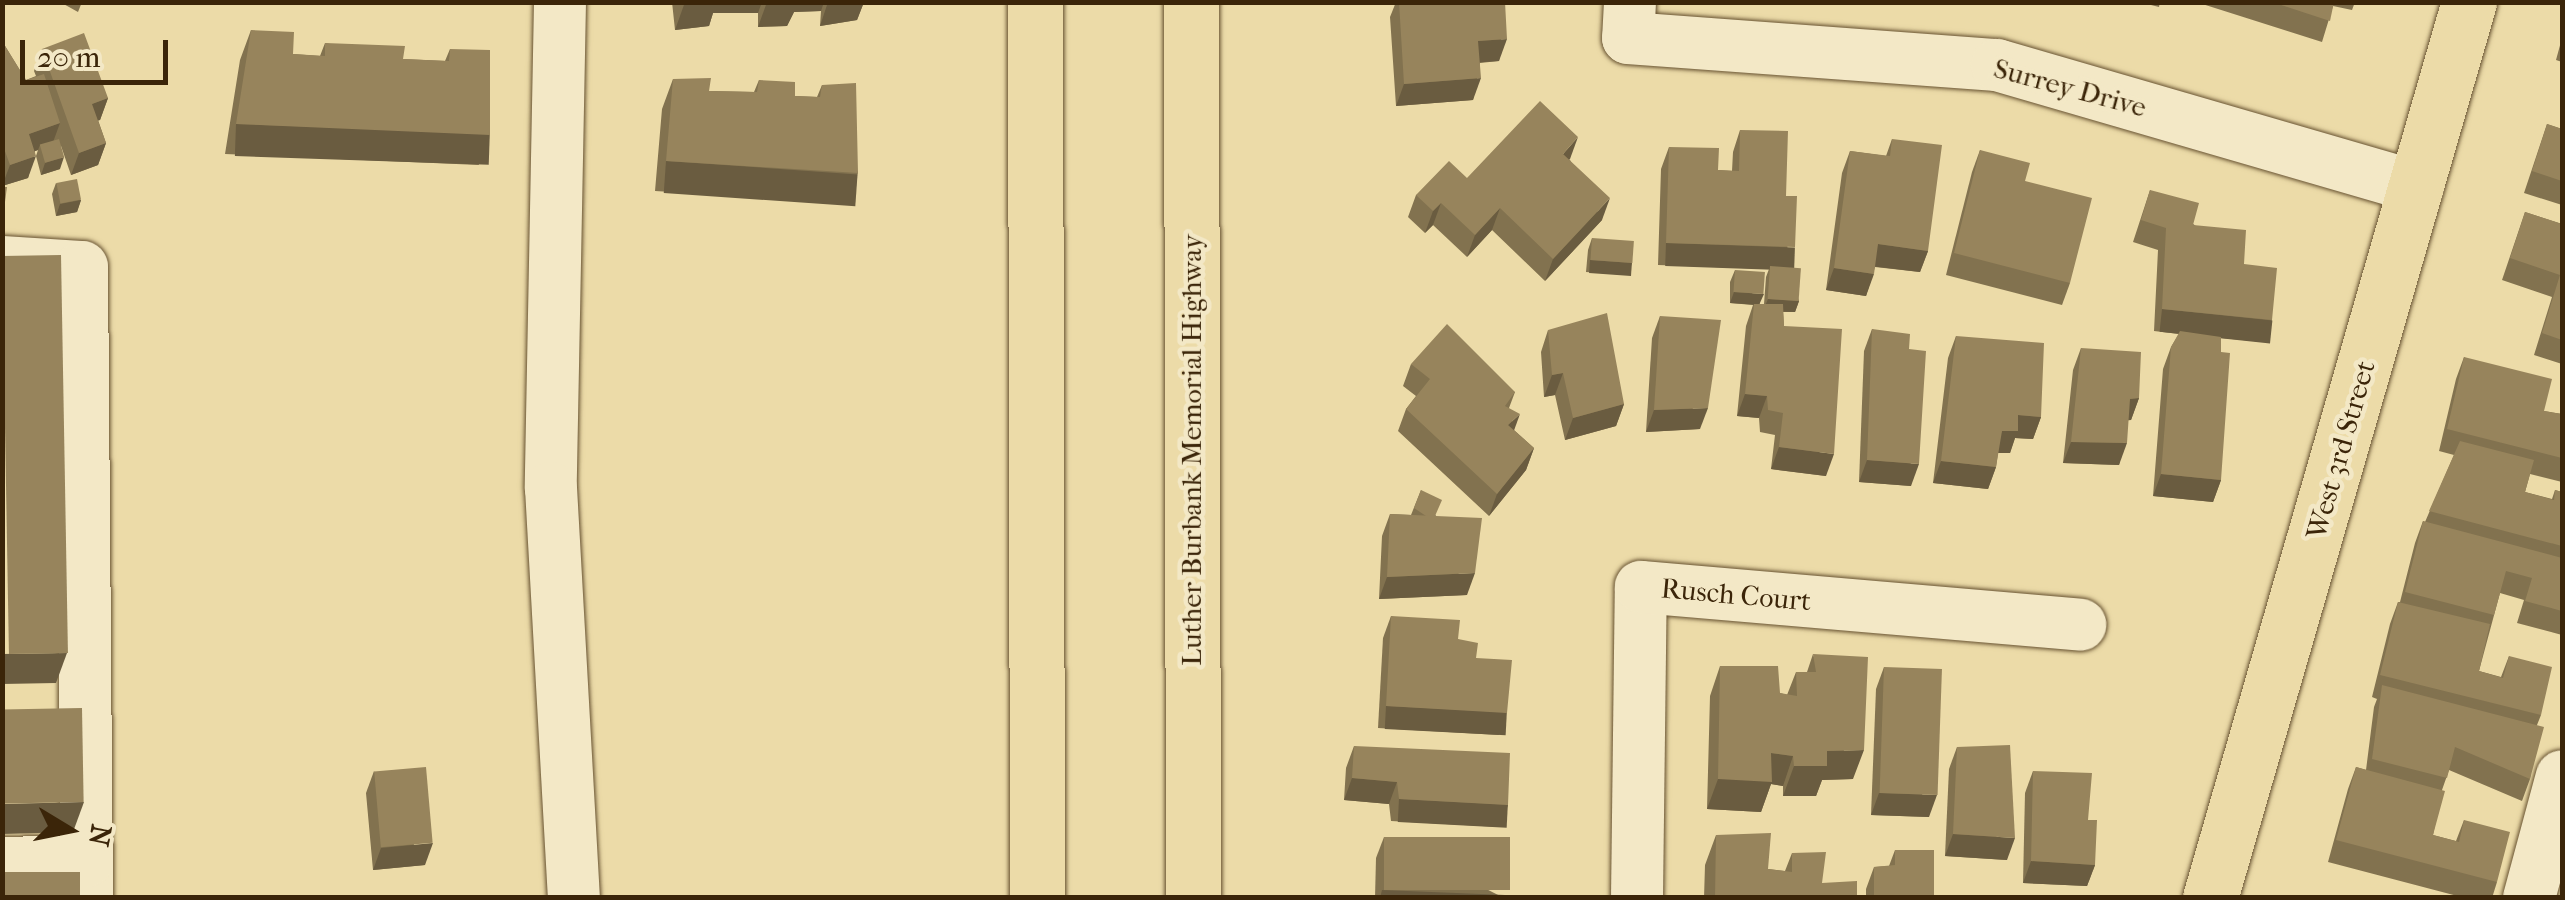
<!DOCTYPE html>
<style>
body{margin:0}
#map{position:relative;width:2565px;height:900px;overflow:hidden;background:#ecdba8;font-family:"IM FELL French Canon",serif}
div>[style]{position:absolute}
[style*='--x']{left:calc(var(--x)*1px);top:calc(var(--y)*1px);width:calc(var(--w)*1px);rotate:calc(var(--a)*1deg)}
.roads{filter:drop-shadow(0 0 2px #675231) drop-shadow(0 0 2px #675231)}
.minor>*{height:52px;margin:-26px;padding:0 26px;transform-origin:26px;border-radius:26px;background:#f3e8c6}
.major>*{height:55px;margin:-27.5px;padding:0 27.5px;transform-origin:27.5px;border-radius:27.5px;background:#ecdba8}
.highway>*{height:55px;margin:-27.5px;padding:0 27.5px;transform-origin:27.5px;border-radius:27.5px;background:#ecdba8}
.wall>*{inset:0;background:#82724f}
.shaded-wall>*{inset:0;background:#6a5c40;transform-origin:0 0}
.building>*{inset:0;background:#97845c;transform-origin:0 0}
span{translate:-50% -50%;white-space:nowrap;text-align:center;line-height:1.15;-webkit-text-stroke:9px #f3e8c6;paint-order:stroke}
.street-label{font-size:28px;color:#3b2509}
.frame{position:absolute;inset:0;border:5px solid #3b2509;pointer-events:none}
.north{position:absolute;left:20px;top:780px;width:100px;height:100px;-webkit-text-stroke:8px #f3e8c6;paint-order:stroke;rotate:100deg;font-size:28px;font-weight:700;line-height:40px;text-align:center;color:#3b2509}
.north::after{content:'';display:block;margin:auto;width:35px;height:45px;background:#3b2509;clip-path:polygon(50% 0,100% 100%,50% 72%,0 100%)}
.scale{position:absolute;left:20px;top:40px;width:148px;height:45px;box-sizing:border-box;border:5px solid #3b2509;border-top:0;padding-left:12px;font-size:30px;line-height:35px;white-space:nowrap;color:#3b2509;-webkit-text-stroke:8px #f3e8c6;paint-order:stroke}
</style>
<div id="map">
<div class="roads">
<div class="minor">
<div style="--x:560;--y:2;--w:486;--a:91.1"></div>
<div style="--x:551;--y:488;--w:411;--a:86.8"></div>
<div style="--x:1630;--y:2;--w:36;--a:93"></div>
<div style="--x:1628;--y:38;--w:370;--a:4.2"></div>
<div style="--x:1997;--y:65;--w:438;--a:16.2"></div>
<div style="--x:2;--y:262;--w:80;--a:3.6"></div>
<div style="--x:82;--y:267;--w:631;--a:89.55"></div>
<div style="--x:2;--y:863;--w:85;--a:-1.3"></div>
<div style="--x:1637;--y:898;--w:311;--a:-89.3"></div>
<div style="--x:1641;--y:587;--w:441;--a:4.9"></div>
<div style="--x:2529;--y:898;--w:126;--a:-74.9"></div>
</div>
<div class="major">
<div style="--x:2210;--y:898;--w:933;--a:-73.88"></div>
</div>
<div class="highway">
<div style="--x:1035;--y:2;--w:896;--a:89.87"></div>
<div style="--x:1191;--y:2;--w:896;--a:89.87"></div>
</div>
</div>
<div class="wall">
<div style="clip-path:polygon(60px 2px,82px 2px,78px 12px)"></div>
<div style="clip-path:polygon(672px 2px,864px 2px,857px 20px,820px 26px,821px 11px,794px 12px,787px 26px,758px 27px,758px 13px,713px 13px,709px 26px,675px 30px)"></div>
<div style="clip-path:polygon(1396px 2px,1505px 2px,1499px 61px,1480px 63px,1473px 100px,1396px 106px,1390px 17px)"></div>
<div style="clip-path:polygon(2139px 2px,2160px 2px,2159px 7px)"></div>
<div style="clip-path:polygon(2196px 2px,2355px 2px,2352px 10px,2333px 6px,2322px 42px)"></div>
<div style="clip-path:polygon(251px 30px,293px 54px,320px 56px,325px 43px,403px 59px,445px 61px,450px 49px,479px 165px,225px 154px,240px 60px)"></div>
<div style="clip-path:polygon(2562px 38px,2562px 62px,2556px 60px)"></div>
<div style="clip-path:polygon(2px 41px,26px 80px,36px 76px,34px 71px,42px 49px,108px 98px,100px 120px,98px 120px,106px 143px,98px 165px,71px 175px,61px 146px,60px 169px,41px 175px,36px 156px,38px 150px,35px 151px,28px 178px,2px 186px)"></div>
<div style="clip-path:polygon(673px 79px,709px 91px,754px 92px,759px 80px,795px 96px,817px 97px,822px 85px,858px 173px,847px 203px,655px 191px,662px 109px)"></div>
<div style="clip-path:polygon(2547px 124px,2562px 129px,2562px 205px,2524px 193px)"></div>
<div style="clip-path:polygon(1740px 130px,1786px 196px,1788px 267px,1799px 301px,1795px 312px,1783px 312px,1784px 326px,1826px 476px,1771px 469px,1775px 435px,1760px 432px,1759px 418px,1737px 416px,1746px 326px,1753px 305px,1730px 303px,1730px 282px,1735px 270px,1760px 304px,1764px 304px,1766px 277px,1769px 269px,1658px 265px,1661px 169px,1669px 147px,1718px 170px,1732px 171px,1733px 152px)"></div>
<div style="clip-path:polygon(1892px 139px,1928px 251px,1920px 272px,1875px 267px,1866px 296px,1826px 290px,1842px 173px,1850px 151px,1886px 156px)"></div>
<div style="clip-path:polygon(1980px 150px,2025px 181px,2070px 283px,2062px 305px,1946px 275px,1972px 172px)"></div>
<div style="clip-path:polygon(1570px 160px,1602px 220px,1545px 281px,1492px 230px,1467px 257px,1433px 225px,1425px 233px,1408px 217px,1416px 195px,1467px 178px)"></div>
<div style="clip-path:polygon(56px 183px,81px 200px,77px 212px,56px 216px,52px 194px)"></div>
<div style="clip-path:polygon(2150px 190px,2244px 264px,2272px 320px,2264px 342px,2221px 338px,2221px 480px,2213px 502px,2153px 496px,2163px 369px,2171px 347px,2179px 334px,2154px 331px,2158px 250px,2133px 242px)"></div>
<div style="clip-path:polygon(2525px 212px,2562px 224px,2562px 364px,2534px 355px,2552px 297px,2502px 280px)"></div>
<div style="clip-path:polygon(1592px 238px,1632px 263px,1628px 275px,1586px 272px,1588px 250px)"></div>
<div style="clip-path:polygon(1660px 316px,1700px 429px,1646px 432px,1652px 338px)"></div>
<div style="clip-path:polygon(1872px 329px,1909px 349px,1911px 486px,1859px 482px,1864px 351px)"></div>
<div style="clip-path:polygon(1548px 330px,1624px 404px,1616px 426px,1565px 440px,1555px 395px,1544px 397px,1541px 352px)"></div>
<div style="clip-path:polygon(1956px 336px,2041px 417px,2033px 439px,2015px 438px,2010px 453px,1998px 453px,1996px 467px,1988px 489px,1933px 483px,1948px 358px)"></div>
<div style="clip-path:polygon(2081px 348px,2139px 398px,2131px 420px,2128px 420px,2119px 465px,2063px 463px,2073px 370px)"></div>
<div style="clip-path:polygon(2464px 357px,2544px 411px,2562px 414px,2562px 482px,2530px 474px,2525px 492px,2552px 499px,2555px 490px,2562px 492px,2562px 635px,2517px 623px,2524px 600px,2500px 593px,2479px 671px,2501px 677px,2509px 656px,2541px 715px,2537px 725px,2530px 779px,2522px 801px,2449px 770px,2442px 790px,2433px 835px,2456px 841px,2464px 820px,2497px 882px,2492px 898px,2465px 898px,2328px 862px,2348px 789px,2356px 767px,2366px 770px,2374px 707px,2377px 699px,2372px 697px,2390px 624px,2398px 602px,2400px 602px,2415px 543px,2423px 521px,2425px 522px,2454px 455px,2439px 451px,2456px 379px)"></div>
<div style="clip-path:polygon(1411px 364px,1515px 392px,1509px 408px,1514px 430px,1534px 448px,1526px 470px,1489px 516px,1398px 431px,1406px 409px,1416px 396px,1403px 386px)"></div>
<div style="clip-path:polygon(1421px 490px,1436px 516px,1467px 595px,1379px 599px,1382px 536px,1390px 514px,1411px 515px)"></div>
<div style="clip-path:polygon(1391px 616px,1458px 639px,1476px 658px,1499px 735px,1378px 728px,1383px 638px)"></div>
<div style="clip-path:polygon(1813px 654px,1853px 779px,1822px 780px,1816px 796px,1783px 796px,1783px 786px,1771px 784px,1761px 812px,1707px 809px,1710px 696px,1720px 666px,1780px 693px,1787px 695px,1796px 672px,1807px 672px)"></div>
<div style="clip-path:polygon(1884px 667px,1929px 817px,1871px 815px,1876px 689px)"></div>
<div style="clip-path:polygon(1354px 746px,1508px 805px,1500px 827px,1391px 821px,1389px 804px,1344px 800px,1346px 768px)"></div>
<div style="clip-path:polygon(1957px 747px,2007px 860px,1945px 856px,1949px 769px)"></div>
<div style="clip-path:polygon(374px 771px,425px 865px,373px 870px,366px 793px)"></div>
<div style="clip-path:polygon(2033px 771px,2088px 820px,2095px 865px,2087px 886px,2023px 883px,2025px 793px)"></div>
<div style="clip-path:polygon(1716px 835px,1768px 869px,1785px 871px,1792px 853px,1822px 883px,1857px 898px,1704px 898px,1705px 865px)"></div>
<div style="clip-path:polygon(1384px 837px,1504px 898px,1375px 898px,1376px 858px)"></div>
<div style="clip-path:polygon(1895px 850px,1934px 898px,1866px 898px,1866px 889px,1874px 867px,1889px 866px)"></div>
</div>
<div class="shaded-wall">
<div style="clip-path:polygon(685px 2px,762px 2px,758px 13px,713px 13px,709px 26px,675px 30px)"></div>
<div style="clip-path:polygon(767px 2px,824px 2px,821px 11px,794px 12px,787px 26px,758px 27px)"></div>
<div style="clip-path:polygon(828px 2px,864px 2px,857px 20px,820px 26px)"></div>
<div style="clip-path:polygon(1507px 39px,1499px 61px,1470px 63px,1478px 41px)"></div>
<div style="clip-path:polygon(1481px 78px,1473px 100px,1396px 106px,1404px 84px)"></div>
<div style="clip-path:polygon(108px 98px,100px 120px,84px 126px,92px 104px)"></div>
<div style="clip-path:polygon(60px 123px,52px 145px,40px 145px,38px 150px,21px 156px,29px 134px)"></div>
<div style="left:236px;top:124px;width:254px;height:32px;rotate:2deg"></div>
<div style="clip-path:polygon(1578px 137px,1570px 159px,1555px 175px,1563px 154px)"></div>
<div style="clip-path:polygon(106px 143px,98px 165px,71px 175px,79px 153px)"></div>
<div style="clip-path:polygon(36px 156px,28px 178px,2px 186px,10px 165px)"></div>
<div style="clip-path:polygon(64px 157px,60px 169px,41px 175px,45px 163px)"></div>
<div style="left:666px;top:161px;width:192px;height:32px;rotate:4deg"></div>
<div style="clip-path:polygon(1610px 198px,1602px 220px,1545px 281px,1553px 259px)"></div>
<div style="clip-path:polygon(81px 200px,77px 212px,56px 216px,60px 204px)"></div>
<div style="clip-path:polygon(1441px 203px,1433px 225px,1425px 233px,1433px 211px)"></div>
<div style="clip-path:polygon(1500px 208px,1492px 230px,1467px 257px,1475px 235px)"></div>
<div style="left:1666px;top:243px;width:129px;height:23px;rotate:2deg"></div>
<div style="clip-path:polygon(1878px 244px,1928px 251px,1920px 272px,1870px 266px)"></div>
<div style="left:1590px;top:260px;width:42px;height:13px;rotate:4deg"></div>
<div style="clip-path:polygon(1834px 268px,1874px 274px,1866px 296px,1826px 290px)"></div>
<div style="clip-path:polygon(1734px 292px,1764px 294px,1759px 305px,1730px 303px)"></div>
<div style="clip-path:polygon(1768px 299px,1799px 301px,1795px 312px,1763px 311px)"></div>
<div style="left:2162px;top:309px;width:111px;height:23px;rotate:6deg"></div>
<div style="clip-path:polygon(1563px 373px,1555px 395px,1544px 397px,1552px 375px)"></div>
<div style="clip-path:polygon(1745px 394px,1767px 396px,1759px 418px,1737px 416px)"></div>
<div style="clip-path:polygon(2139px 398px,2131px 420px,2122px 421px,2130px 399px)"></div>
<div style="clip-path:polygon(1624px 404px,1616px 426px,1565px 440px,1573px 418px)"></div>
<div style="clip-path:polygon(1708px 408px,1700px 429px,1646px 432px,1654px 410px)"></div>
<div style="clip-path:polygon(1520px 414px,1512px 436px,1508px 425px)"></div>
<div style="clip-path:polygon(2018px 415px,2041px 417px,2033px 439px,2015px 438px,2010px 453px,1994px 453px,2002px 431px)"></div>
<div style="clip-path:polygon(2071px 442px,2127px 443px,2119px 465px,2063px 463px)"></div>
<div style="clip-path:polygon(1779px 447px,1834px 454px,1826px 476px,1771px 469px)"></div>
<div style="clip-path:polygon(1534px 448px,1526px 470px,1489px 516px,1497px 494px)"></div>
<div style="clip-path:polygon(1867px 460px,1919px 464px,1911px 486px,1859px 482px)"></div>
<div style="clip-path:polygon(1941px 461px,1996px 467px,1988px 489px,1933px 483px)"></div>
<div style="clip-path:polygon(2161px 474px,2221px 480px,2213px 502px,2153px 496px)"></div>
<div style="clip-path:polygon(1475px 573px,1467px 595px,1379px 599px,1387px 577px)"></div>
<div style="clip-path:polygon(67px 653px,56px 683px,2px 684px,2px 654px)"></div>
<div style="left:1386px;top:706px;width:121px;height:23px;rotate:3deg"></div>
<div style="clip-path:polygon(1864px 750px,1853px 779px,1822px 780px,1816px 796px,1783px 796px,1794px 766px,1827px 751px)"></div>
<div style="clip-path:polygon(1771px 753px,1793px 756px,1783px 786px,1771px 784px,1761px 812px,1707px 809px,1718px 779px)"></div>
<div style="clip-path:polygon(1352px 778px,1397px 782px,1389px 804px,1344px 800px)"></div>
<div style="clip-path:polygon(1879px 793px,1937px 795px,1929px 817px,1871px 815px)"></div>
<div style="left:1399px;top:799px;width:109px;height:23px;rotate:3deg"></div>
<div style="clip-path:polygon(84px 802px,73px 832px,2px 834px,2px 804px)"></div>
<div style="clip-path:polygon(1953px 834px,2015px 838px,2007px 860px,1945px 856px)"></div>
<div style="clip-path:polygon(433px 843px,425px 865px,373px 870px,381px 848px)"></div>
<div style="clip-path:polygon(2031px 861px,2095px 865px,2087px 886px,2023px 883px)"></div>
<div style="clip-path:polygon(1382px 890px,1505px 895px,1504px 898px,1380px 898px)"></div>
</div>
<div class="building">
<div style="clip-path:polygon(1399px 2px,1505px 2px,1507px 39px,1478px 41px,1481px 78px,1404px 84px)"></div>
<div style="clip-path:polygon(2272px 2px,2334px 2px,2330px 21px)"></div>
<div style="clip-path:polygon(251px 30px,294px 32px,293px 54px,325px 56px,325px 43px,405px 46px,403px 59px,449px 61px,450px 49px,490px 50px,490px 135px,236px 124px)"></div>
<div style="clip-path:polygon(84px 33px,108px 98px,92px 104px,106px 143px,79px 153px,42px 49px)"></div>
<div style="clip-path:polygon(2px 41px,26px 80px,44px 74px,60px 123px,29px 134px,36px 156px,10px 165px,2px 143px)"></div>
<div style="clip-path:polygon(711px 78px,709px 91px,757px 92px,759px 80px,795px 82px,795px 96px,820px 97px,822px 85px,856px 83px,858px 173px,666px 161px,673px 79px)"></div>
<div style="clip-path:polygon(1540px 101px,1578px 137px,1563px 154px,1610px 198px,1553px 259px,1500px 208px,1475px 235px,1441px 203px,1433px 211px,1416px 195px,1449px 161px,1467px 178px)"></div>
<div style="clip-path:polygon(2547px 124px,2562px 129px,2562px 181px,2532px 171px)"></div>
<div style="clip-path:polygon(1740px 130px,1788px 131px,1786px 196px,1797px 196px,1795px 247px,1666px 243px,1669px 147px,1719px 148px,1718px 170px,1739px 171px)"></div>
<div style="left:59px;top:139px;width:19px;height:20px;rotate:74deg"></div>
<div style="clip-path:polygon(1892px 139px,1942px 145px,1928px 251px,1878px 244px,1874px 274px,1834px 268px,1850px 151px,1890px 156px)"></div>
<div style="clip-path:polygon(1980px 150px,2030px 163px,2025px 181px,2092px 198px,2070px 283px,1954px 253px)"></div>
<div style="left:77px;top:179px;width:21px;height:21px;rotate:79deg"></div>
<div style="clip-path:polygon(2px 187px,7px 187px,5px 202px,2px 202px)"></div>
<div style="clip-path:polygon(2150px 190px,2199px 203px,2193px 225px,2246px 230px,2244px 264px,2277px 268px,2272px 320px,2162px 309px,2166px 228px,2141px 220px)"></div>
<div style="clip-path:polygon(2525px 212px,2562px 224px,2562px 340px,2542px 333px,2560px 275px,2510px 258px)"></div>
<div style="left:1592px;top:238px;width:42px;height:22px;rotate:4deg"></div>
<div style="left:61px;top:255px;width:398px;height:59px;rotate:89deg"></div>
<div style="left:1770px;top:266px;width:31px;height:33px;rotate:4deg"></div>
<div style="left:1735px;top:270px;width:30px;height:22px;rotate:4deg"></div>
<div style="clip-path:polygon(1754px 304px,1783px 304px,1784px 326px,1842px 329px,1834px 454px,1779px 447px,1783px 413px,1768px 410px,1767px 396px,1745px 394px)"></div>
<div style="clip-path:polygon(1607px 313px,1624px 404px,1573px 418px,1563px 373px,1552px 375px,1548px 330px)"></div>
<div style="clip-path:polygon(1660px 316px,1721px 320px,1708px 408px,1654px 410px)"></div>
<div style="clip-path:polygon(1447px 324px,1515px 392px,1505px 406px,1520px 414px,1508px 425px,1534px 448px,1497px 494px,1406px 409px,1430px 379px,1411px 364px)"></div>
<div style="clip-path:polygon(1872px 329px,1910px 334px,1909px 349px,1926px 351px,1919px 464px,1867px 460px)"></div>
<div style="clip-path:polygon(2180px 331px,2221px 337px,2221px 352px,2230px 353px,2221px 480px,2161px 474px,2171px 347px)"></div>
<div style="clip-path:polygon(1956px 336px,2044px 343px,2041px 417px,2018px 415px,2018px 431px,2002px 431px,1996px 467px,1941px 461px)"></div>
<div style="clip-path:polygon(2081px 348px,2141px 352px,2139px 398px,2130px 399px,2127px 443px,2071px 442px)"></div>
<div style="clip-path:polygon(2464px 357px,2552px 379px,2544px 411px,2562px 414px,2562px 458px,2447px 429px)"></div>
<div style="clip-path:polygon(2460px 441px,2534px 460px,2525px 492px,2554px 500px,2555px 490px,2562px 492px,2562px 546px,2429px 511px)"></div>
<div style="clip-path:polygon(1421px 490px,1442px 500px,1435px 516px,1426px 516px,1414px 508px)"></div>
<div style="clip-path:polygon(1390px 514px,1482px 518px,1475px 573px,1387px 577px)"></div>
<div style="clip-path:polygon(2423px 521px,2562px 558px,2562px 611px,2525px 601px,2532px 578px,2506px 571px,2494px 615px,2405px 592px)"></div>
<div style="clip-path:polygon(2398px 602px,2490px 624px,2479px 671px,2503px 678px,2509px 656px,2552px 667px,2541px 715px,2380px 675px)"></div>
<div style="clip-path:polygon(1391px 616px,1460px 620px,1458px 639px,1478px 643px,1476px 658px,1512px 660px,1507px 713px,1386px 706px)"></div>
<div style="clip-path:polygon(1813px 654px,1868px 657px,1864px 750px,1827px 751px,1827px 766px,1794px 766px,1793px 756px,1771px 753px,1772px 782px,1718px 779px,1720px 666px,1778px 666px,1780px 693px,1797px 696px,1796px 672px,1816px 672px)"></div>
<div style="left:1884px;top:667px;width:58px;height:126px;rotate:2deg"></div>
<div style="clip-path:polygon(2382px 685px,2544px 727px,2530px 779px,2455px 747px,2447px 778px,2372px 759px)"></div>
<div style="left:82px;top:708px;width:94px;height:80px;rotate:89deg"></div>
<div style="clip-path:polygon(2010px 745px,2015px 838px,1953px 834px,1957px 747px)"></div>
<div style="clip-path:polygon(1354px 746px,1510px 753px,1508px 805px,1399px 799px,1397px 782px,1352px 778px)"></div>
<div style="left:426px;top:767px;width:76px;height:52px;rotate:85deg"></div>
<div style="clip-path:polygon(2356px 767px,2445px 791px,2433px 835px,2459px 842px,2464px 820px,2510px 832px,2497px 882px,2336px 840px)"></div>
<div style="clip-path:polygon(2033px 771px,2092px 773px,2088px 820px,2097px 820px,2095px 865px,2031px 861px)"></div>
<div style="clip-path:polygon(1771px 833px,1768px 869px,1792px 872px,1792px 853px,1826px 852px,1822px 883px,1857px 881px,1857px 898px,1715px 898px,1716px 835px)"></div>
<div style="left:1384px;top:837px;width:126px;height:53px"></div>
<div style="clip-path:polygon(1895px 850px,1934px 850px,1934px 898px,1874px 898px,1874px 867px,1895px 865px)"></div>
<div style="left:80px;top:872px;width:26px;height:78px;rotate:90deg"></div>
</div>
<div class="street-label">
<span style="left:2070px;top:88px;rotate:15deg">Surrey Drive</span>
<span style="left:1192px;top:450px;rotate:-90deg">Luther Burbank Memorial Highway</span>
<span style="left:2341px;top:450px;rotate:-74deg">West 3rd Street</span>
<span style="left:1736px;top:595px;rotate:5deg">Rusch Court</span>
</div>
<div class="frame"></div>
<div class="north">N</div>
<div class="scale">20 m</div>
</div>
